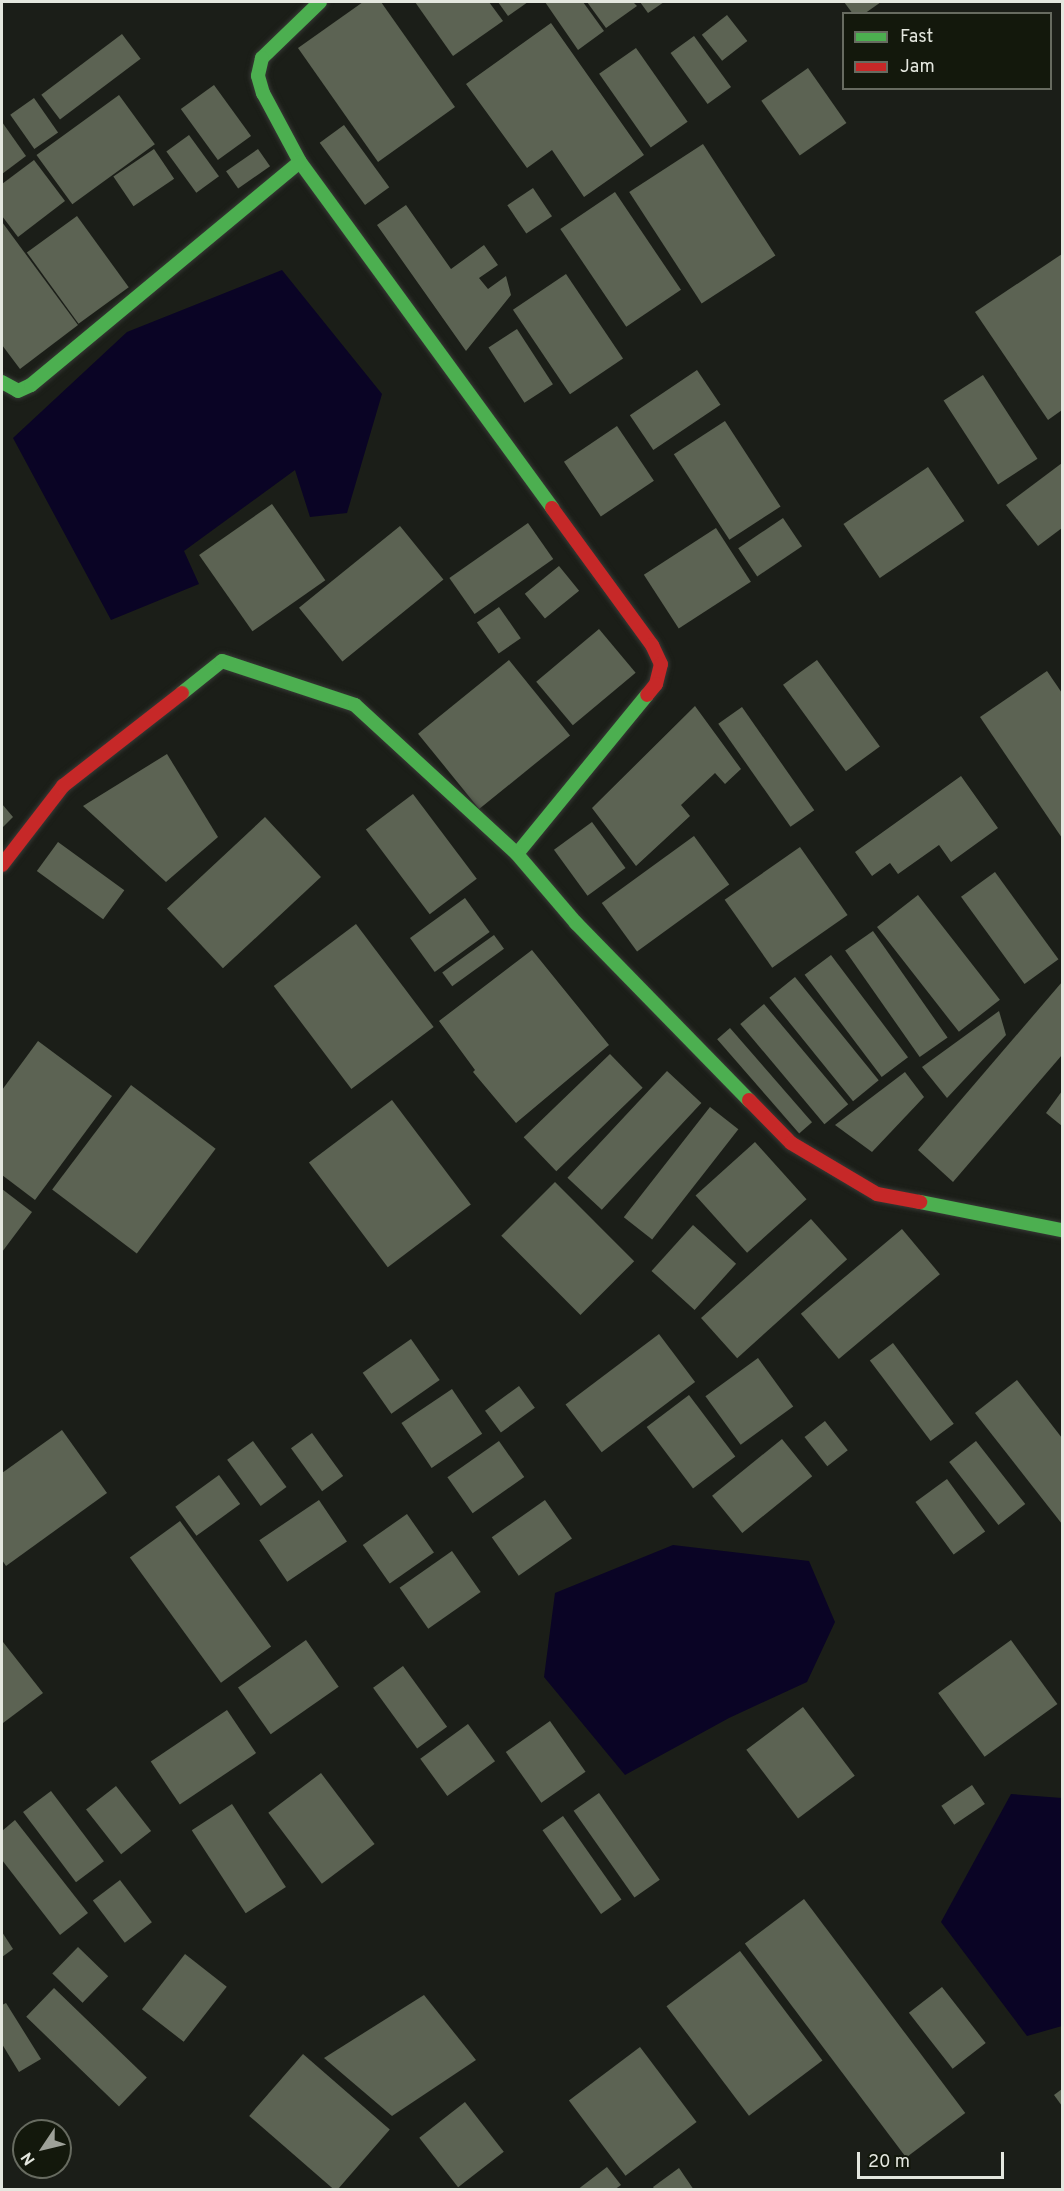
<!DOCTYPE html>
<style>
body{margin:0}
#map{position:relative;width:1064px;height:2191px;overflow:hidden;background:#1b1e18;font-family:Overpass,sans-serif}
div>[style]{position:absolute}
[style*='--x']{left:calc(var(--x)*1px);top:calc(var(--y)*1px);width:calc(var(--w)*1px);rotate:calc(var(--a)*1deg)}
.water>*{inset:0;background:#0a0425}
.building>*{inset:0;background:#5c6353;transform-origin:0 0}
.roads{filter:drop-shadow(0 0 2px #373935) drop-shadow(0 0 2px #373935)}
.fast>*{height:14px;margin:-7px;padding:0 7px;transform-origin:7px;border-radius:7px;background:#4caf50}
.jam>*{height:14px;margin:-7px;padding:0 7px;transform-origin:7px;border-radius:7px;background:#c62828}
span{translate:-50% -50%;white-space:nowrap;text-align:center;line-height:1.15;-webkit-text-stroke:6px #13180c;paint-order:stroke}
.frame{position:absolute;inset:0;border:3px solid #e4e7df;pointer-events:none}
.legend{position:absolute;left:842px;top:12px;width:210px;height:78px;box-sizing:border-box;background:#13180c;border:2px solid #676b60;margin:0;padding:8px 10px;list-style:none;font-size:18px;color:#e4e7df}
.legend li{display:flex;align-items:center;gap:12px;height:30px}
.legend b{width:30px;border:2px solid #676b60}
.north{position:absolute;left:12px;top:2119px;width:60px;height:60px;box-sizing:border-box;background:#13180c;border:2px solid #676b60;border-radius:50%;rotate:235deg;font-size:16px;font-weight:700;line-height:24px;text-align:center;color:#e4e7df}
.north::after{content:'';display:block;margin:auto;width:21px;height:27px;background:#9ea199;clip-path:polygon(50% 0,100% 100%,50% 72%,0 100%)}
.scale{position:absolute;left:857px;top:2152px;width:147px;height:27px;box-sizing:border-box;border:3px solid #e4e7df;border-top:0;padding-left:8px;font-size:18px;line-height:21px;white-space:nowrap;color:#e4e7df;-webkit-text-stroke:4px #13180c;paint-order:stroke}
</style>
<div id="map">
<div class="water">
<div style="clip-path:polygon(282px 270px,382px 394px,347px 513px,310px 517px,295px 470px,184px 551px,199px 584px,111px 620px,13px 438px,127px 332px)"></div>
<div style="clip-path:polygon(673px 1545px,809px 1561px,835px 1622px,807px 1682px,729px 1718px,625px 1775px,544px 1677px,555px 1593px)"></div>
<div style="clip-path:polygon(1011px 1794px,1062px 1798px,1062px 2026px,1027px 2036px,941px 1922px)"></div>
</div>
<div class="building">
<div style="clip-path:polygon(363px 2px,381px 2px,455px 107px,378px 162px,298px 48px)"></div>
<div style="clip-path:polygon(415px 2px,489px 2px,503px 21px,453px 56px)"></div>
<div style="clip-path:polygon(498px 2px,528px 2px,508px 16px)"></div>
<div style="clip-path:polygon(545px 2px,583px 2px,604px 31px,578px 50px)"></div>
<div style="clip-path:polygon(587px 2px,633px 2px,637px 6px,606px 28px)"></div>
<div style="clip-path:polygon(640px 2px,664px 2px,648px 13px)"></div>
<div style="clip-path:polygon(844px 2px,881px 2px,864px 14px,853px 14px)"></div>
<div style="left:727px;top:15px;width:33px;height:32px;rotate:52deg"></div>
<div style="clip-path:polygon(551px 23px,644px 155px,584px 197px,552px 150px,527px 168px,466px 84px)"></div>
<div style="left:122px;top:34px;width:31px;height:101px;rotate:53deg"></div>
<div style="left:694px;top:36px;width:63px;height:29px;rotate:54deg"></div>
<div style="left:636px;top:48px;width:90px;height:45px;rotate:55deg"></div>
<div style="left:808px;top:68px;width:67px;height:57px;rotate:55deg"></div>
<div style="left:214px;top:85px;width:63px;height:41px;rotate:54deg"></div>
<div style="left:119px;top:95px;width:61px;height:102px;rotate:54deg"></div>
<div style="left:34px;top:98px;width:42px;height:29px;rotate:55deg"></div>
<div style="clip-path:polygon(2px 122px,26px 156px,2px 174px)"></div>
<div style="left:344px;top:125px;width:77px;height:30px;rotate:54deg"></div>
<div style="left:189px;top:135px;width:51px;height:28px;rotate:54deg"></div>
<div style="left:703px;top:144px;width:133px;height:88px;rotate:57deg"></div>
<div style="left:154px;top:149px;width:36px;height:49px;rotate:56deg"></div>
<div style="left:258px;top:149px;width:21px;height:39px;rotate:55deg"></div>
<div style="clip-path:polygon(34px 160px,65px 201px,18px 237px,2px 216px,2px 184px)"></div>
<div style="left:533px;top:188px;width:34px;height:31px;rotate:56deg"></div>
<div style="left:615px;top:192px;width:118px;height:66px;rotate:56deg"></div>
<div style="clip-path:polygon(406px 205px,451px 269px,484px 245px,498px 265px,479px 278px,488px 289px,506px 276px,511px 295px,466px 351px,377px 225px)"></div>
<div style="left:77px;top:216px;width:88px;height:62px;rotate:54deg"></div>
<div style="clip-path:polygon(2px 222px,78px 325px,20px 369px,2px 345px)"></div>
<div style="clip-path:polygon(1062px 254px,1062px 410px,1048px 420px,975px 312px)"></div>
<div style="left:566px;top:274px;width:102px;height:64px;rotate:56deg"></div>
<div style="left:517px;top:329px;width:66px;height:34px;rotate:57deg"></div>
<div style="left:697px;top:370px;width:42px;height:81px;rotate:56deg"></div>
<div style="left:983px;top:375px;width:100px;height:47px;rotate:57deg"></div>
<div style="left:725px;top:421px;width:102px;height:61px;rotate:57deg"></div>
<div style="left:617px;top:426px;width:66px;height:64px;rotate:56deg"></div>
<div style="clip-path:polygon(1062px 463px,1062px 528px,1038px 546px,1006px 505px)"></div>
<div style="left:928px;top:467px;width:65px;height:102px;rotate:56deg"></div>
<div style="left:272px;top:504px;width:93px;height:89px;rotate:55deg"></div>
<div style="left:783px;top:518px;width:34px;height:54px;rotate:56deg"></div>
<div style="left:528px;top:523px;width:44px;height:96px;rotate:55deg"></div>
<div style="left:400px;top:526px;width:69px;height:130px;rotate:51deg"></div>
<div style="left:716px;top:528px;width:64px;height:86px;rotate:57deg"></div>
<div style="left:559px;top:566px;width:32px;height:44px;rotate:51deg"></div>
<div style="left:499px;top:607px;width:38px;height:27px;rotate:55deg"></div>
<div style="left:599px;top:629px;width:57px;height:82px;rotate:50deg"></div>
<div style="left:509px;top:660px;width:97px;height:117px;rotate:51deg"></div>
<div style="left:817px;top:660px;width:107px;height:42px;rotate:54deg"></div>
<div style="clip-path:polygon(1047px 671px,1062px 693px,1062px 838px,980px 717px)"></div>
<div style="clip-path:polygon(695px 706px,741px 769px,725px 784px,715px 773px,681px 805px,690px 816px,636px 866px,592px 808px)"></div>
<div style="left:742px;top:707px;width:126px;height:29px;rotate:55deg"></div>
<div style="clip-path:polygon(167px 754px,218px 837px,166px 882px,83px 806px)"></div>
<div style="clip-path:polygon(961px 776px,998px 828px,951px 862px,939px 845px,898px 874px,890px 863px,872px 876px,855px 852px)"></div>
<div style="left:413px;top:794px;width:106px;height:59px;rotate:53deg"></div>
<div style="clip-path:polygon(2px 804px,13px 817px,2px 828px)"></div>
<div style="left:265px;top:817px;width:82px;height:134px;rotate:47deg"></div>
<div style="left:592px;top:822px;width:57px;height:47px;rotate:54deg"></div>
<div style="left:694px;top:836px;width:60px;height:114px;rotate:54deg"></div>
<div style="left:58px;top:842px;width:82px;height:36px;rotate:36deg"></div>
<div style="left:800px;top:847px;width:83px;height:92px;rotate:55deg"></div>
<div style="left:995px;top:872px;width:108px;height:42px;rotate:54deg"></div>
<div style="left:918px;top:895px;width:133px;height:52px;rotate:52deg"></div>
<div style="left:465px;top:898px;width:42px;height:68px;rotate:54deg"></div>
<div style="left:356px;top:924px;width:129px;height:103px;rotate:53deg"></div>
<div style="left:873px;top:931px;width:130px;height:34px;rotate:55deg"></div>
<div style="left:494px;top:935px;width:17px;height:64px;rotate:54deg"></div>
<div style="clip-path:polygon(532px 950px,609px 1045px,516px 1123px,473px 1072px,475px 1070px,439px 1021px)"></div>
<div style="left:831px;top:955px;width:128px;height:33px;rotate:53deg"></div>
<div style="left:795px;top:977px;width:133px;height:33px;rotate:51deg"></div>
<div style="clip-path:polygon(1062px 982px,1062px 1055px,953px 1182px,918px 1150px)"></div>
<div style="left:764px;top:1004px;width:131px;height:31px;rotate:50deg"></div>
<div style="clip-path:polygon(999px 1011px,1006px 1035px,947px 1098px,922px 1067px)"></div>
<div style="left:730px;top:1028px;width:125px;height:17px;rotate:49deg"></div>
<div style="clip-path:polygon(38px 1041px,112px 1096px,35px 1200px,2px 1175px,2px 1090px)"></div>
<div style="left:610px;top:1054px;width:47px;height:120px;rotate:46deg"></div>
<div style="left:667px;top:1071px;width:47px;height:146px;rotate:43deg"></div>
<div style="clip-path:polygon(905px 1072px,924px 1097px,872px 1152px,835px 1125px)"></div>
<div style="left:131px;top:1085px;width:106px;height:131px;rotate:37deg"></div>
<div style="clip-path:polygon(1062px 1091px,1062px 1126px,1046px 1113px)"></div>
<div style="left:392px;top:1100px;width:131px;height:104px;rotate:53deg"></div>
<div style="left:710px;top:1107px;width:36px;height:140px;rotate:38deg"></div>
<div style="left:755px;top:1142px;width:77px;height:80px;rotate:48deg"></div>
<div style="left:555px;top:1182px;width:112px;height:76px;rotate:45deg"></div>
<div style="clip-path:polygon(2px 1189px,32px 1212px,2px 1252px)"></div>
<div style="left:811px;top:1219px;width:54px;height:148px;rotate:48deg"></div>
<div style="left:693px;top:1225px;width:58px;height:62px;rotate:42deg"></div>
<div style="left:902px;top:1229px;width:59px;height:132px;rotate:50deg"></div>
<div style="left:659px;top:1334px;width:60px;height:117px;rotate:53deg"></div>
<div style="left:411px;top:1339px;width:50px;height:59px;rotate:55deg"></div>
<div style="left:893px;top:1343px;width:101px;height:29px;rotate:53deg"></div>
<div style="left:758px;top:1358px;width:60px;height:65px;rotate:54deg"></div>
<div style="clip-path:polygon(1017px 1380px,1062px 1438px,1062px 1524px,975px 1413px)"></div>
<div style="left:519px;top:1386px;width:27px;height:42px;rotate:54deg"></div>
<div style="left:452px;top:1389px;width:54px;height:61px;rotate:56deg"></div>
<div style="left:689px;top:1395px;width:77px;height:53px;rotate:53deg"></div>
<div style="left:825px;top:1421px;width:37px;height:26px;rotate:52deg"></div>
<div style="clip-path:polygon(62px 1430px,107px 1493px,6px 1566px,2px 1560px,2px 1473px)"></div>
<div style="left:312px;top:1433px;width:53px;height:26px;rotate:54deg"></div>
<div style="left:782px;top:1439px;width:48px;height:90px;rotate:51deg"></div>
<div style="left:253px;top:1441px;width:57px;height:32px;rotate:54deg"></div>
<div style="left:499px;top:1441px;width:44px;height:63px;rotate:55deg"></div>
<div style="left:976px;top:1441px;width:80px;height:34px;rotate:52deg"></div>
<div style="left:219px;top:1475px;width:36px;height:54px;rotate:54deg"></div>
<div style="left:947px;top:1479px;width:65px;height:39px;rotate:54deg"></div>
<div style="left:319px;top:1500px;width:50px;height:72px;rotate:56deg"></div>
<div style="left:545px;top:1500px;width:47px;height:65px;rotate:55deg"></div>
<div style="left:407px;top:1514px;width:47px;height:54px;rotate:55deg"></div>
<div style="left:180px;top:1521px;width:155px;height:62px;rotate:54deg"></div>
<div style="left:452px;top:1551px;width:50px;height:64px;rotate:55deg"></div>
<div style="left:306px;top:1640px;width:57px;height:83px;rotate:55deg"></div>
<div style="left:1011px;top:1640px;width:79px;height:90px;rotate:54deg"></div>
<div style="clip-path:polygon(3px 1642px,43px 1693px,3px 1723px,2px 1721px)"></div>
<div style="left:403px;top:1666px;width:75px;height:37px;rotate:54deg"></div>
<div style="left:803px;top:1707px;width:86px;height:71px;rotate:53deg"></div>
<div style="left:227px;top:1710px;width:52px;height:92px;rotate:56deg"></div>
<div style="left:550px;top:1721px;width:62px;height:54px;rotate:55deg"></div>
<div style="left:468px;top:1724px;width:46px;height:59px;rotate:54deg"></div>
<div style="left:321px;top:1773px;width:89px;height:66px;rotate:53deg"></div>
<div style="left:972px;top:1785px;width:23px;height:37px;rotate:56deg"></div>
<div style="left:116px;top:1786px;width:57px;height:38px;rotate:52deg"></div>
<div style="left:51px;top:1791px;width:88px;height:35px;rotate:53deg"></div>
<div style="left:599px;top:1793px;width:106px;height:31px;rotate:55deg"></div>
<div style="left:232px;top:1804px;width:99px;height:48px;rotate:57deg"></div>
<div style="left:563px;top:1816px;width:102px;height:25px;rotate:55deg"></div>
<div style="clip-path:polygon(15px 1820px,88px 1913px,60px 1935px,2px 1860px,2px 1831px)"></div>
<div style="left:120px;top:1880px;width:53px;height:34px;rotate:53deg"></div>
<div style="left:804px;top:1899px;width:268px;height:74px;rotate:53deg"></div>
<div style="clip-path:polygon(2px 1932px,13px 1949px,2px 1957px)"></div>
<div style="left:78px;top:1947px;width:42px;height:37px;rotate:44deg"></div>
<div style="left:740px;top:1951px;width:137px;height:92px;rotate:53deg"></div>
<div style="left:185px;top:1954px;width:53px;height:70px;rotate:38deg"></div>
<div style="left:942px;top:1987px;width:71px;height:42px;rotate:52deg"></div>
<div style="left:54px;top:1988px;width:129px;height:40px;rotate:44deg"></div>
<div style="clip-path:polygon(424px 1995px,476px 2060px,392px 2116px,324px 2058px)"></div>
<div style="clip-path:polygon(6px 2003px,41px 2059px,19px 2072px,2px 2044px,2px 2005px)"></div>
<div style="left:640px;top:2047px;width:94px;height:89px;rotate:53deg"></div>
<div style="left:303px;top:2054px;width:115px;height:82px;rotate:41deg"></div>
<div style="clip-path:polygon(1062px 2089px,1062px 2106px,1054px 2095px)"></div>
<div style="left:465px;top:2102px;width:63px;height:58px;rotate:52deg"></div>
<div style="clip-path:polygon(607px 2167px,621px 2185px,614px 2190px,577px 2190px)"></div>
<div style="clip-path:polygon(679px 2168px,694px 2190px,655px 2190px,653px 2187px)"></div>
</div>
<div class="roads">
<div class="fast">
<div style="--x:320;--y:2;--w:81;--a:136"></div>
<div style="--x:262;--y:58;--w:18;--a:103"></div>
<div style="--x:258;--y:76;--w:18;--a:74"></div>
<div style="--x:263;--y:93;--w:78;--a:61.8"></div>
<div style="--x:300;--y:162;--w:428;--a:53.9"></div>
<div style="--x:2;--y:382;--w:18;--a:29"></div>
<div style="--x:18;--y:391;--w:14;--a:-25"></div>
<div style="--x:31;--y:385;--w:349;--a:-39.7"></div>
<div style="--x:182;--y:693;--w:51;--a:-38.7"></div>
<div style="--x:222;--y:661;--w:140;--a:18.3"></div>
<div style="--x:355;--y:705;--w:220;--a:42.6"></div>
<div style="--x:647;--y:695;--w:205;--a:129.3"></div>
<div style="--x:517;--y:854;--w:91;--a:49.5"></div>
<div style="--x:576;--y:923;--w:248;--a:45.7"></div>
<div style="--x:920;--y:1202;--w:145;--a:11.2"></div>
</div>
<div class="jam">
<div style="--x:552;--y:508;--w:170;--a:53.9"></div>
<div style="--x:652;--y:645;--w:21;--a:65"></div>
<div style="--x:661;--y:664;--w:21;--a:104"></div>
<div style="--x:656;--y:684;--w:14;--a:129"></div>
<div style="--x:2;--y:865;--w:100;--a:-52.3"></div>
<div style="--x:63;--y:786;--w:151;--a:-38"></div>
<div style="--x:749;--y:1100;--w:60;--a:45.7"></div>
<div style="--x:791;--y:1143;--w:100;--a:30.7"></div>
<div style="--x:877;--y:1194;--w:44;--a:10.5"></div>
</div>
</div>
<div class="frame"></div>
<ul class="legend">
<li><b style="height:8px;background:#4caf50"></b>Fast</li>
<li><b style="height:8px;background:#c62828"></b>Jam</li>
</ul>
<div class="north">N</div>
<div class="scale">20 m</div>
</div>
